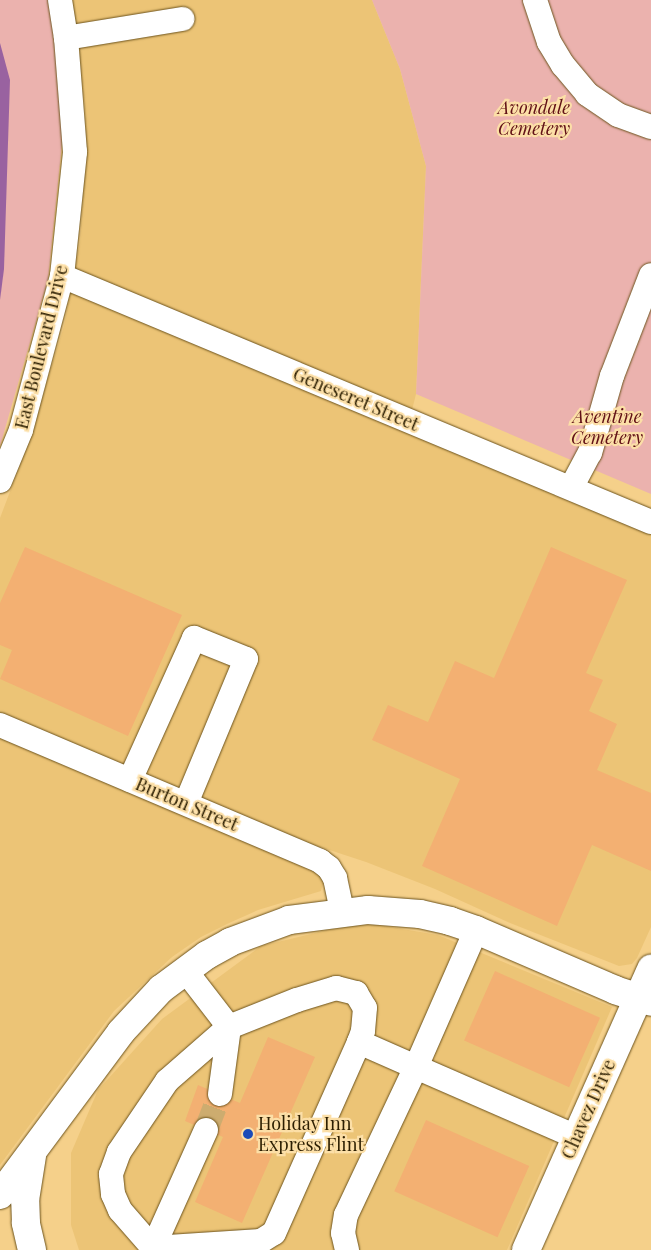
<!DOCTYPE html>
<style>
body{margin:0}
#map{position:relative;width:651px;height:1250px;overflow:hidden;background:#f5d08a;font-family:"Playfair Display",serif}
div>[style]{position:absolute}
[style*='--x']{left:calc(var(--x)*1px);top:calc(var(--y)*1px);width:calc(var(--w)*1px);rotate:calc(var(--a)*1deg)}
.built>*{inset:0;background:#ecc476}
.green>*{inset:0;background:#ebb2ae}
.water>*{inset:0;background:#9962a0}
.building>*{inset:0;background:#f3b072;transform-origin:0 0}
.minor-tunnel>*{height:24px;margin-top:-12px;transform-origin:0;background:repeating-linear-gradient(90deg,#cdac6f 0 24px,transparent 0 36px)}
.roads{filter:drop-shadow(0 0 1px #6c531d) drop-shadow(0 0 1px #6c531d)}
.minor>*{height:24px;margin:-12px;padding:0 12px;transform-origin:12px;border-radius:12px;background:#fff}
.major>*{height:28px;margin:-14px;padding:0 14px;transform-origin:14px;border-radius:14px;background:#fff}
.dots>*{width:14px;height:14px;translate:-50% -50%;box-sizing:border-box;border:2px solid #fcdfa7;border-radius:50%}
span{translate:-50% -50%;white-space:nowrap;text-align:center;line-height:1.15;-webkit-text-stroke:4.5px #fcdfa7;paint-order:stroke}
.park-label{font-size:18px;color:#611016;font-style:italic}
.street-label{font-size:18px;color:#2c1e01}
.poi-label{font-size:18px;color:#2c1e01}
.left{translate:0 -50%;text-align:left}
</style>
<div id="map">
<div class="built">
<div style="clip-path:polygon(71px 0,372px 0,400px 69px,426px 166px,416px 394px,407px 430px,651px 532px,651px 927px,637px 958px,632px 964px,619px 966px,510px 923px,435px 889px,366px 862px,290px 837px,321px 875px,323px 883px,321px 891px,258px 910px,227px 924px,201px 937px,172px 957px,114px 1011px,0 1165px,0 518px,25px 452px,64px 326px,80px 242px,86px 147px,85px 107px)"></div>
<div style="clip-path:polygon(361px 922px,438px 935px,612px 1007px,507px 1250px,79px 1250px,71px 1225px,71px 1153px,98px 1090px,162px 1019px,261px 946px)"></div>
</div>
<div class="green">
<div style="clip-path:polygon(0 0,50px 0,67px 95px,48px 280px,0 446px)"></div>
<div style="clip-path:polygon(372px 0,651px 0,651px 494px,416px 394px,426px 166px,400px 69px)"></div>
</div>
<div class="water">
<div style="clip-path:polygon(0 43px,10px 80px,4px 269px,0 300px)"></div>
</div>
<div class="building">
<div style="clip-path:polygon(25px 547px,182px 615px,128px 736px,0 679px,12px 650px,0 645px,0 603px)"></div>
<div style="clip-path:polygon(551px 547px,627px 580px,586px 673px,603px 680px,589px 711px,617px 724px,597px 770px,651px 793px,651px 871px,592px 845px,557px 926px,422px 866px,460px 779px,372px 740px,388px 705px,428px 722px,455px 661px,494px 678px)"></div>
<div style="left:495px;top:971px;width:115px;height:76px;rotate:24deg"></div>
<div style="clip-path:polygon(268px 1037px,315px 1057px,242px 1223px,195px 1202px,223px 1137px,185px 1121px,198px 1085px,240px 1103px)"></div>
<div style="left:426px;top:1120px;width:113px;height:78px;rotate:24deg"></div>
</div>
<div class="minor-tunnel">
<div style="--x:206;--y:1130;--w:39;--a:-69"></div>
</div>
<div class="roads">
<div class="minor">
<div style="--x:535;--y:0;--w:44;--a:71.6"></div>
<div style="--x:549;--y:42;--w:27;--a:59"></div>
<div style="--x:563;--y:65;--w:38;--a:50"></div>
<div style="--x:587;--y:94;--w:37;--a:34"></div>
<div style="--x:618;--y:115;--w:35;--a:20"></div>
<div style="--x:66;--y:38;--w:118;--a:-9.3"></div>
<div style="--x:62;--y:276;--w:638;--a:22.67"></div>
<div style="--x:0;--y:481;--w:55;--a:-67.6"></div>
<div style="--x:21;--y:430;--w:159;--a:-75.1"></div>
<div style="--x:62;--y:276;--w:125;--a:-84"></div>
<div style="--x:75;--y:152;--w:114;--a:-94.5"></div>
<div style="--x:66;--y:38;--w:38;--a:-99"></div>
<div style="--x:571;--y:488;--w:40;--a:-62"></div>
<div style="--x:590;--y:453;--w:80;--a:-74.1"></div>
<div style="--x:612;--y:376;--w:108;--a:-68.9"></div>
<div style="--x:0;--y:725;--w:348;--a:23"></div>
<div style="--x:320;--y:861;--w:11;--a:38"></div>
<div style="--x:329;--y:868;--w:12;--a:59"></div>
<div style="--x:335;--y:878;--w:34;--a:78"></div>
<div style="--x:130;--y:780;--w:156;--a:-65.7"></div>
<div style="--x:194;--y:638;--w:56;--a:22"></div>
<div style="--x:246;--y:659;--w:156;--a:112.6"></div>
<div style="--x:185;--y:970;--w:72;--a:52.3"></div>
<div style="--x:229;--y:1027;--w:73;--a:-21.7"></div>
<div style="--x:297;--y:1000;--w:41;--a:-17.1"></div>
<div style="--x:336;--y:988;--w:21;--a:14"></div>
<div style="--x:356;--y:993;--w:17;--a:59"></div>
<div style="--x:365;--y:1008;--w:23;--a:95"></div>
<div style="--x:363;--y:1031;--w:12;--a:110"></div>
<div style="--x:359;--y:1042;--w:62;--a:23.7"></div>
<div style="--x:416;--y:1067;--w:150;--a:-66.3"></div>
<div style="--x:220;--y:1094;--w:68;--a:-82.3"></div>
<div style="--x:206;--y:1130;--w:129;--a:114.2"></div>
<div style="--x:153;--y:1248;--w:50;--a:-131"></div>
<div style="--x:120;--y:1210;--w:17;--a:-114"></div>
<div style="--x:113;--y:1194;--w:20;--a:-96"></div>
<div style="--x:111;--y:1174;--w:23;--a:-70"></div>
<div style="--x:119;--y:1152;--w:86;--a:-55.9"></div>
<div style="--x:167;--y:1081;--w:82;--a:-41.1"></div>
<div style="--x:152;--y:1250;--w:2;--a:-63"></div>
<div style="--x:153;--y:1248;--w:108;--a:-3.7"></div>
<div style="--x:261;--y:1241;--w:15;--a:-32"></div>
<div style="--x:274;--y:1233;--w:209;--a:-66"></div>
<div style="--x:347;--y:1250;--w:17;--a:-103"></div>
<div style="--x:343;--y:1233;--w:18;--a:-81"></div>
<div style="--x:346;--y:1215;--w:164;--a:-64.7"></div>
<div style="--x:416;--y:1067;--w:175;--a:23.6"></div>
</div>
<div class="major">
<div style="--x:0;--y:1195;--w:203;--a:-53.4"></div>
<div style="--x:121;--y:1032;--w:59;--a:-47.1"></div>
<div style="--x:161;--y:989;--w:57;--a:-36.5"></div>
<div style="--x:207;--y:955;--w:26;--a:-29"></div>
<div style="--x:230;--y:942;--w:63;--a:-20.4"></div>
<div style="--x:289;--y:920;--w:80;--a:-7.2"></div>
<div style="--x:368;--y:910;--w:52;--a:4.4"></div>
<div style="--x:420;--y:914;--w:31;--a:13"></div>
<div style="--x:450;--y:921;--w:28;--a:19"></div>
<div style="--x:476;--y:930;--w:151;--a:23.3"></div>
<div style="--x:615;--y:990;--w:38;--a:18"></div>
<div style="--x:32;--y:1250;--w:28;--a:-103"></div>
<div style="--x:26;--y:1223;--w:23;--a:-92"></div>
<div style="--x:25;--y:1200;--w:45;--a:-81"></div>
<div style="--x:526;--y:1250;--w:308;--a:-66"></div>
</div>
</div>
<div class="dots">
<div style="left:248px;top:1134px;background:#1b4bb8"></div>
</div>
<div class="park-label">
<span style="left:534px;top:118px">Avondale<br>Cemetery</span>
<span style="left:607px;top:427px">Aventine<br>Cemetery</span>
</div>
<div class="street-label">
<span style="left:41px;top:347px;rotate:-76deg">East Boulevard Drive</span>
<span style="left:356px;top:399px;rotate:23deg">Geneseret Street</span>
<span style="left:187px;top:804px;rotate:23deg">Burton Street</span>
<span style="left:588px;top:1109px;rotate:-66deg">Chavez Drive</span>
</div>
<div class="poi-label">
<span class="left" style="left:258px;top:1134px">Holiday Inn<br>Express Flint</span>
</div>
</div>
